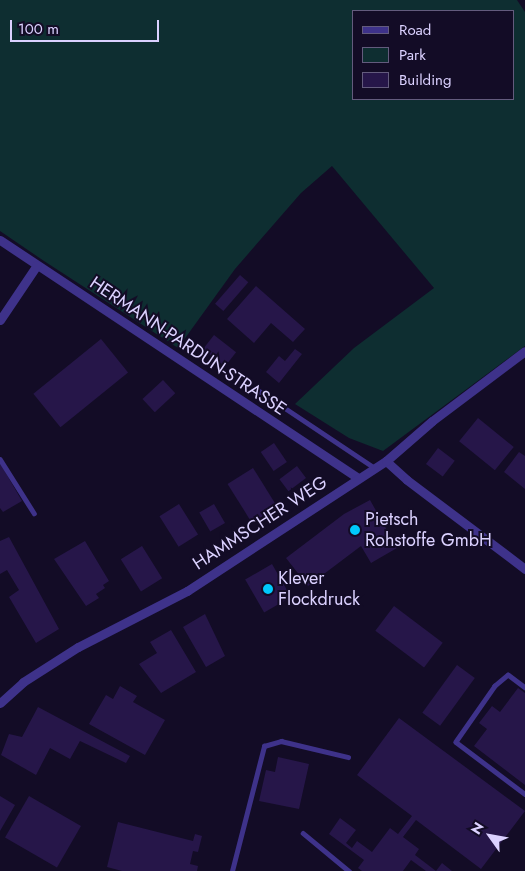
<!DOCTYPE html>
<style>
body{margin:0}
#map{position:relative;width:525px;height:871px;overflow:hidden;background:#130c26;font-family:Jost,sans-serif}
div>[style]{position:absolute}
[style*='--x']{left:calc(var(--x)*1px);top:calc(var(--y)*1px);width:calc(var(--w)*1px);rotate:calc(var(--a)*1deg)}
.green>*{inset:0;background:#0e2e31}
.building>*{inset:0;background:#261649;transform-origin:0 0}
.lane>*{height:4.5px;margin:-2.25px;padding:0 2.25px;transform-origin:2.25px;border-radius:2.25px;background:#3e328a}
.street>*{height:9px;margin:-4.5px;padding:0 4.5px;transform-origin:4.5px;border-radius:4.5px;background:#3e328a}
.dots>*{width:14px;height:14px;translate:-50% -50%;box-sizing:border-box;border:2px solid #130c26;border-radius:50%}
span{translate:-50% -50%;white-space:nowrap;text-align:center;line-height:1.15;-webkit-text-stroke:4px #130c26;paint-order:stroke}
.street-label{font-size:18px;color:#dbd1ff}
.poi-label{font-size:18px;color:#dbd1ff}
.left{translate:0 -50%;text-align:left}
.legend{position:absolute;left:352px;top:10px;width:162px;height:90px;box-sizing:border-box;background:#130c26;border:1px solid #635b7d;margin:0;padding:6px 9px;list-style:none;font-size:15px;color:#dbd1ff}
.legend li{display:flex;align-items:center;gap:10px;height:25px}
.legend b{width:25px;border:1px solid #635b7d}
.north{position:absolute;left:465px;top:811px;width:50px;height:50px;-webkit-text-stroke:4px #130c26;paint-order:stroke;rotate:302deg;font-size:14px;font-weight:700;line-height:20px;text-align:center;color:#dbd1ff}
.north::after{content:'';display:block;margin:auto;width:18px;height:22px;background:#dbd1ff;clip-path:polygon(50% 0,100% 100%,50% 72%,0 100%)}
.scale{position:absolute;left:10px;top:20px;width:149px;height:22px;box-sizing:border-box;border:2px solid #dbd1ff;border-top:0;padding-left:6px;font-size:15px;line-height:18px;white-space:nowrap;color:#dbd1ff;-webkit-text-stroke:4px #130c26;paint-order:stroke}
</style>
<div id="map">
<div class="green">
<div style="clip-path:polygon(evenodd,0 0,517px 0,525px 12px,525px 346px,383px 451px,349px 438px,295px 404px,354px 348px,434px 288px,332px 166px,301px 193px,235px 269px,178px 348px,44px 261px,0 231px,0 0,354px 11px,514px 11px,514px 99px,354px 99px,354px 11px)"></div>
</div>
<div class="building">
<div style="left:240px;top:275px;width:11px;height:38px;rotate:41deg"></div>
<div style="clip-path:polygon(256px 286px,305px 329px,293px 342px,271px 323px,254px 343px,227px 319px)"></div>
<div style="left:214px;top:335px;width:28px;height:18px;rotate:38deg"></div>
<div style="left:101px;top:339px;width:43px;height:87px;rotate:51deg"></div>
<div style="clip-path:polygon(295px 349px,302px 354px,279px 383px,266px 372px,279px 356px,285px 361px)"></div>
<div style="left:163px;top:380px;width:18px;height:28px;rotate:47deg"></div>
<div style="left:478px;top:418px;width:46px;height:30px;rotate:39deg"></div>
<div style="left:274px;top:443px;width:23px;height:16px;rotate:56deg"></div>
<div style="left:438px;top:448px;width:21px;height:20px;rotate:37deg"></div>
<div style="clip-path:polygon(519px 452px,525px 456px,525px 489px,504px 472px)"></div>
<div style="clip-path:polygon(0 463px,22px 501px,3px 512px,0 508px)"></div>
<div style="left:297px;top:466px;width:15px;height:22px;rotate:53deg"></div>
<div style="left:253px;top:468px;width:46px;height:30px;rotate:58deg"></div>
<div style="clip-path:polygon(370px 500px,397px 548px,371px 563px,361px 546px,308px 586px,286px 558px,344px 514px)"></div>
<div style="left:179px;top:504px;width:36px;height:23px;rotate:58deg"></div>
<div style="left:214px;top:504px;width:22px;height:17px;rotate:60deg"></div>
<div style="clip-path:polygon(9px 537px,59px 629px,36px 643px,9px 597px,19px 590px,7px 570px,0 574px,0 541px)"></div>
<div style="clip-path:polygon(85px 541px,109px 581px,103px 585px,105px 588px,96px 594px,99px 598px,86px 606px,54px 559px)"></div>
<div style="left:142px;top:546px;width:38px;height:25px;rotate:58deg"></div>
<div style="left:272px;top:564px;width:38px;height:31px;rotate:60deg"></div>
<div style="left:394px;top:606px;width:61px;height:31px;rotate:37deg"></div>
<div style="clip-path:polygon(205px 614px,225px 656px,206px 667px,183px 627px)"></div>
<div style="clip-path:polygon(171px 630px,196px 672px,161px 693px,139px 664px,157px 653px,150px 642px)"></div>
<div style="left:457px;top:665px;width:22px;height:59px;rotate:36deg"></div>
<div style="clip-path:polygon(120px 686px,137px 696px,133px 702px,165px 720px,145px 755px,89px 724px,106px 695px,113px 699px)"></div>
<div style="clip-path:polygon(518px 688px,525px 693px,525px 785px,474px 746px,487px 729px,479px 723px,492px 706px,500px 712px)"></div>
<div style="clip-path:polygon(38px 707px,130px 756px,126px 763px,80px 741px,70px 759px,50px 748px,36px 775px,1px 755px,9px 734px,22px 737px)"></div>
<div style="clip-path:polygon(399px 718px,525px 811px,481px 869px,416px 820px,403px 837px,419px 849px,415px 855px,436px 871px,442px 863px,452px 871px,426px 871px,411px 860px,403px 871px,362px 871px,358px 868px,364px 860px,329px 834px,340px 818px,356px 830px,346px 843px,352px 848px,357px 841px,372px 852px,390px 828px,398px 834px,412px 816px,357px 775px)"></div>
<div style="clip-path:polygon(278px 757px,309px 764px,299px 809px,259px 801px,266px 770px,275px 772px)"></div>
<div style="clip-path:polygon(0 796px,15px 805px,0 831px)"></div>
<div style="left:29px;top:796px;width:60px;height:48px;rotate:30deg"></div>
<div style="clip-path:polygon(118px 822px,193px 841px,195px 834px,202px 836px,198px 852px,193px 851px,190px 864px,198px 866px,197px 871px,122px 871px,107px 867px)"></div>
</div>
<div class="lane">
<div style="--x:258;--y:390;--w:141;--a:33.7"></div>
<div style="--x:0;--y:459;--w:64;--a:57.8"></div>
<div style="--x:525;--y:688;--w:21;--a:-143"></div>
<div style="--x:508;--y:675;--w:17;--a:140"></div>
<div style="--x:495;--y:686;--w:68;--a:124.9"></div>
<div style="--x:456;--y:742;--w:86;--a:37"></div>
<div style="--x:303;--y:833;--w:60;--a:39.6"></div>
<div style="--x:232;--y:871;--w:129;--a:-75.6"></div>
<div style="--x:264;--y:746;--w:18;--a:-16"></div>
<div style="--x:281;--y:741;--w:69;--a:13.4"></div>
</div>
<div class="street">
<div style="--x:0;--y:240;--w:430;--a:33.6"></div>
<div style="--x:0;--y:320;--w:66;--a:-56.1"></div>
<div style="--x:386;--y:461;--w:28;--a:42"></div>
<div style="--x:407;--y:480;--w:148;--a:37"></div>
<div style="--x:0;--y:703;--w:31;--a:-42"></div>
<div style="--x:23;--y:682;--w:65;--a:-32.5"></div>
<div style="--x:78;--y:647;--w:123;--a:-27.2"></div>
<div style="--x:187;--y:591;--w:238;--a:-33.2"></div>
<div style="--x:386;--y:461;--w:61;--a:-41"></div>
<div style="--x:432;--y:421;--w:116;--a:-37"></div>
</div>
<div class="dots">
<div style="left:355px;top:530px;background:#00c9fc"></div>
<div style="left:268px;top:589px;background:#00c9fc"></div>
</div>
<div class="street-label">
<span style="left:188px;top:346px;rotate:34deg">HERMANN-PARDUN-STRASSE</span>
<span style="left:260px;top:523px;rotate:-33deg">HAMMSCHER WEG</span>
</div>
<div class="poi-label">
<span class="left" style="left:365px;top:530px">Pietsch<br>Rohstoffe GmbH</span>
<span class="left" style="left:278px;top:589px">Klever<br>Flockdruck</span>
</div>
<ul class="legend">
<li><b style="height:6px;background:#3e328a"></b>Road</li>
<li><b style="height:14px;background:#0e2e31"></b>Park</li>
<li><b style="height:14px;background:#261649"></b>Building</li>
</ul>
<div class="north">N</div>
<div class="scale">100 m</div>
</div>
